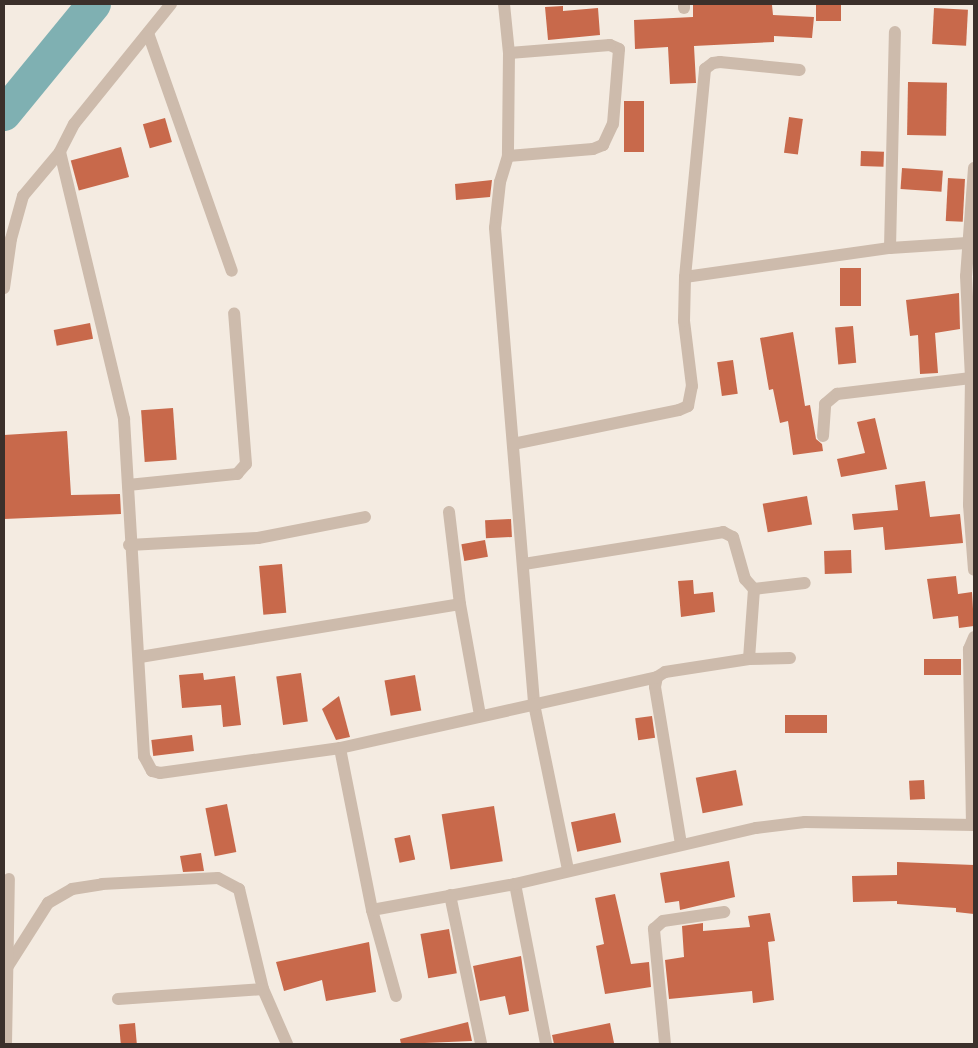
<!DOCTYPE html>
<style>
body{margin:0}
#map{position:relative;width:978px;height:1048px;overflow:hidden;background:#f4ebe1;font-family:Jost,sans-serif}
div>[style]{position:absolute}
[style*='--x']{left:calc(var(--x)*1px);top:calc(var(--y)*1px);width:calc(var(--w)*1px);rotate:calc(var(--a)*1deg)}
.river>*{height:34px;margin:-17px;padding:0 17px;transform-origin:17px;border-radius:17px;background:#7fb0b2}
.building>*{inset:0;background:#c8694b;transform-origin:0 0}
.minor>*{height:12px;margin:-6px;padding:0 6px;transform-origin:6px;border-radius:6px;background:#cdbbac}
span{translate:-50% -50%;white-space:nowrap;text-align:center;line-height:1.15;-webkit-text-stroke:5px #fbf5ee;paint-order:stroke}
.frame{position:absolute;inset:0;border:5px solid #3b302b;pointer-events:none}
</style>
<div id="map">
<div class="river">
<div style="--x:4;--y:114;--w:142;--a:-50.7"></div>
</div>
<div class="building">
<div style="clip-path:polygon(693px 4px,772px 5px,773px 15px,814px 17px,812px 38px,774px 36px,774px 42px,694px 46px,696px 83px,670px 84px,668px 47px,635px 49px,634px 20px,693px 17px)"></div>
<div style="left:816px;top:4px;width:25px;height:17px"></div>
<div style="clip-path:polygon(563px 6px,563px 11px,598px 8px,600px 35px,548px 40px,545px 7px)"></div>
<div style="left:934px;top:8px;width:34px;height:36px;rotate:3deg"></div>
<div style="left:908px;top:82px;width:39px;height:53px;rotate:1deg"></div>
<div style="left:624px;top:101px;width:20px;height:51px"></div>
<div style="left:789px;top:117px;width:14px;height:36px;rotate:8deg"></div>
<div style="left:165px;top:118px;width:25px;height:23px;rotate:74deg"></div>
<div style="left:121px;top:147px;width:31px;height:52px;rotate:75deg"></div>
<div style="left:861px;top:151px;width:23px;height:15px;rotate:2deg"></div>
<div style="left:902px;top:168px;width:41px;height:21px;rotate:4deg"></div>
<div style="left:948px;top:178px;width:17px;height:43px;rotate:3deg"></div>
<div style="clip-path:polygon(492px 180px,490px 197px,456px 200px,455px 184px)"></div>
<div style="left:861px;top:268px;width:38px;height:21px;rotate:90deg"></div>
<div style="clip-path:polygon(959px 293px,960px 329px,935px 333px,938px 373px,920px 374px,918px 335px,910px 336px,906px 300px)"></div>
<div style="left:90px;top:323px;width:16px;height:37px;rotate:79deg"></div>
<div style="left:853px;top:326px;width:37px;height:18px;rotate:85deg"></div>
<div style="clip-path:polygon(793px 332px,805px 406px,810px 405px,816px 439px,822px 444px,823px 451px,793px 455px,788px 421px,780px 423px,773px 389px,769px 390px,760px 338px)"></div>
<div style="left:733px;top:360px;width:34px;height:16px;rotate:82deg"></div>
<div style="left:173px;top:408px;width:52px;height:32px;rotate:86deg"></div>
<div style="clip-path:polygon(875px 418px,887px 469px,841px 477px,837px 459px,865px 453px,857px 422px)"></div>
<div style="clip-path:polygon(67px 431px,71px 495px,120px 494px,121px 514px,4px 519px,4px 435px)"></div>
<div style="clip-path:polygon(925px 481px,930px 517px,960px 514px,963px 543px,885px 550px,883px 527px,854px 530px,852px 514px,898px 510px,895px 485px)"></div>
<div style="left:807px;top:496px;width:29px;height:45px;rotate:80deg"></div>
<div style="left:511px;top:519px;width:18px;height:26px;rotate:87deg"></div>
<div style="left:485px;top:540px;width:17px;height:24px;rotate:80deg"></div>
<div style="left:851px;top:550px;width:23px;height:27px;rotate:88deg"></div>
<div style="left:282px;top:564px;width:49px;height:23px;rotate:85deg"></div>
<div style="clip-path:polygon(956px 576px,958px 594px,972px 592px,974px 626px,959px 628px,958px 616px,933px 619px,927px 579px)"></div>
<div style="clip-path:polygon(693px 580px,694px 594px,713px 592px,715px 612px,681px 617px,678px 581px)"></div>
<div style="left:961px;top:659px;width:16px;height:37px;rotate:90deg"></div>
<div style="clip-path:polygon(203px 673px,204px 680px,235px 676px,241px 725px,223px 727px,221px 705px,182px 708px,179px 675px)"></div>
<div style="left:301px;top:673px;width:49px;height:25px;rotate:82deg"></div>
<div style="left:415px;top:675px;width:36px;height:31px;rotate:80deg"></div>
<div style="clip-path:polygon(339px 696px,350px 737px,336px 740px,322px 709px)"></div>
<div style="left:785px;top:715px;width:42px;height:18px"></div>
<div style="left:652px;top:716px;width:22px;height:17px;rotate:82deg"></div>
<div style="left:192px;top:735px;width:16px;height:41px;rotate:83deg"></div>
<div style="left:736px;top:770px;width:36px;height:41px;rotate:79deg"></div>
<div style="left:924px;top:780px;width:19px;height:15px;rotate:87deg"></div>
<div style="left:227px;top:804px;width:49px;height:22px;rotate:79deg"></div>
<div style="left:494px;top:806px;width:56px;height:53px;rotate:81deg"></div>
<div style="left:615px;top:813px;width:30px;height:45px;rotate:78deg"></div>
<div style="left:410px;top:835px;width:25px;height:16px;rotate:78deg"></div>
<div style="clip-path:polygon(201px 853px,204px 871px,183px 872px,180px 856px)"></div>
<div style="clip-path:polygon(729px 861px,735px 897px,680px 910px,679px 901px,665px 903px,660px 873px)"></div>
<div style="clip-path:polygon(897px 862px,974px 865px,974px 914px,956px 912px,956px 908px,897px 904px,897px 901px,853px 902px,852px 876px,897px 875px)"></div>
<div style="clip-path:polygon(615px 894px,631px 964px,649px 962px,651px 987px,605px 994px,596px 946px,604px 944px,595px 898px)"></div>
<div style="clip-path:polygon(770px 913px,775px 941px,768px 942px,774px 1000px,753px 1003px,752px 991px,669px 999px,665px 960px,684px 957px,682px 926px,703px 923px,703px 931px,750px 927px,748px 916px)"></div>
<div style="left:449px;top:929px;width:45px;height:29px;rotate:80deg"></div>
<div style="clip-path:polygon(369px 942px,376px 992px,326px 1001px,322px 980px,284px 991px,276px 962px)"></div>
<div style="clip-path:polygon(521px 956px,529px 1011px,509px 1015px,505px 996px,480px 1001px,473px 966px)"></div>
<div style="clip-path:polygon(468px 1022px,472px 1041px,401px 1044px,400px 1039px)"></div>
<div style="left:135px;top:1023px;width:21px;height:16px;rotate:85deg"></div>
<div style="clip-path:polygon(610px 1023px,614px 1043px,554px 1044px,552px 1035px)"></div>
</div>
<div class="minor">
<div style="--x:171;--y:4;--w:154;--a:128.9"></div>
<div style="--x:74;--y:124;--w:31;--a:117"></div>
<div style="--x:60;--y:152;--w:275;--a:76.5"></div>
<div style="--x:124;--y:419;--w:338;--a:86.6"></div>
<div style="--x:144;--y:756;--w:17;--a:62"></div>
<div style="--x:152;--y:771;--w:8;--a:14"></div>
<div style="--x:160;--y:773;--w:182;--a:-7.9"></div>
<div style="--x:504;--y:4;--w:49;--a:84.2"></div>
<div style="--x:509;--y:53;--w:103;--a:90.6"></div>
<div style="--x:508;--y:156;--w:27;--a:107"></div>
<div style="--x:500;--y:182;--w:46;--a:96.2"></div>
<div style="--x:495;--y:228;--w:478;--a:85.3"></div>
<div style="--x:534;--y:704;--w:169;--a:78.4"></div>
<div style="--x:684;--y:8;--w:4;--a:-90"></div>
<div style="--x:148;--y:33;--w:252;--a:70.6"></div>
<div style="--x:508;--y:156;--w:85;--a:-4.7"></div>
<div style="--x:593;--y:149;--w:11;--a:-22"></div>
<div style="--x:603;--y:145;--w:23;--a:-65"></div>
<div style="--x:613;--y:124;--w:75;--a:-85.4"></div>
<div style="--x:619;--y:49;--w:10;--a:-156"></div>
<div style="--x:610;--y:45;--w:101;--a:175.5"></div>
<div style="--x:974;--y:168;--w:108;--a:94.2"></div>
<div style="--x:966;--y:276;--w:102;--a:87.2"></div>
<div style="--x:971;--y:378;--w:127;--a:90.9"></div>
<div style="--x:969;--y:505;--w:65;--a:85.6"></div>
<div style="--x:890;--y:248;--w:77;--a:-3.7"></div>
<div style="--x:685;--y:277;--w:207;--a:-8.1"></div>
<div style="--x:890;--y:248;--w:216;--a:-88.7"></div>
<div style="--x:4;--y:288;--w:49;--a:-81.9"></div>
<div style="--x:11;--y:239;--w:45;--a:-74.4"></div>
<div style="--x:23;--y:196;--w:57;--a:-49.9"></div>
<div style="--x:823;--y:436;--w:32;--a:-86"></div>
<div style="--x:825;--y:404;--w:16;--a:-40"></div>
<div style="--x:837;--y:394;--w:135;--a:-6.8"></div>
<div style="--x:513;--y:444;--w:169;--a:-11.6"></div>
<div style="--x:679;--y:410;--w:10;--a:-24"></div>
<div style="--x:688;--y:406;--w:20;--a:-79"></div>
<div style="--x:692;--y:386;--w:65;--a:-97"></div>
<div style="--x:684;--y:321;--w:44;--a:-88.7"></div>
<div style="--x:685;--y:277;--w:209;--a:-84.5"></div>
<div style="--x:705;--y:69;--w:10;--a:-37"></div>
<div style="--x:713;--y:63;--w:7;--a:-8"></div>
<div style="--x:720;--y:62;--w:80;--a:5.7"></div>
<div style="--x:128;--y:485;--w:110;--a:-5.8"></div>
<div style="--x:237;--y:474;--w:13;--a:-48"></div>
<div style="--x:246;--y:464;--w:151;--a:-94.5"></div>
<div style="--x:449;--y:512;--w:93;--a:83.2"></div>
<div style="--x:460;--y:604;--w:113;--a:79.8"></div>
<div style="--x:129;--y:545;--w:129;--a:-3.1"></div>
<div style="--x:258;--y:538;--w:109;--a:-11.1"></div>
<div style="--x:524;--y:564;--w:202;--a:-9.1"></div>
<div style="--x:723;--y:532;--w:11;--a:27"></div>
<div style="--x:733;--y:537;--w:44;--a:74.1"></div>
<div style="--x:745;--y:579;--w:13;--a:48"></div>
<div style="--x:754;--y:589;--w:51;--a:-6.7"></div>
<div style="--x:140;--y:657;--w:324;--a:-9.4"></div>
<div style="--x:749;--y:659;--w:70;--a:-85.9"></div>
<div style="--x:972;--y:825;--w:176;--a:-91"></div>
<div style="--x:969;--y:649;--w:13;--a:-67"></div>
<div style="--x:681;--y:844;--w:159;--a:-99.4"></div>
<div style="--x:655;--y:687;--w:10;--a:-79"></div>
<div style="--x:657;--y:677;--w:9;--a:-32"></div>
<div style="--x:665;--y:672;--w:85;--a:-8.8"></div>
<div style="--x:749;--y:659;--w:41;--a:-1.4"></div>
<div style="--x:515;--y:884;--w:163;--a:79"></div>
<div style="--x:450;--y:895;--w:152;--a:78.2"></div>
<div style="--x:372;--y:910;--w:145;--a:-10.3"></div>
<div style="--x:515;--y:884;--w:247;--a:-13.1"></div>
<div style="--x:756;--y:828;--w:49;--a:-7"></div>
<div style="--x:805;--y:822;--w:169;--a:1"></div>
<div style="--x:8;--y:966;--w:75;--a:-57.6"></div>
<div style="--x:48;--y:903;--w:28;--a:-30"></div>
<div style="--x:72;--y:889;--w:30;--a:-9"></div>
<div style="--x:102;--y:884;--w:116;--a:-3"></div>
<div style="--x:218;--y:878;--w:24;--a:28"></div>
<div style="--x:239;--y:889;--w:103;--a:76.5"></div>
<div style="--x:263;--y:989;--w:60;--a:66.4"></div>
<div style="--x:396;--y:996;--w:89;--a:-105.6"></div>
<div style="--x:372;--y:910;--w:165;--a:-101.2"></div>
<div style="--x:340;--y:748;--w:325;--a:-12.6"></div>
<div style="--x:118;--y:999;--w:145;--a:-3.9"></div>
<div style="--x:6;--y:1044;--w:165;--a:-89"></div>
<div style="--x:665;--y:1044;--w:116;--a:-95.5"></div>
<div style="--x:654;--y:929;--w:12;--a:-42"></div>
<div style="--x:663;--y:921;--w:62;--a:-8.4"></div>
</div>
<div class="frame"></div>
</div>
